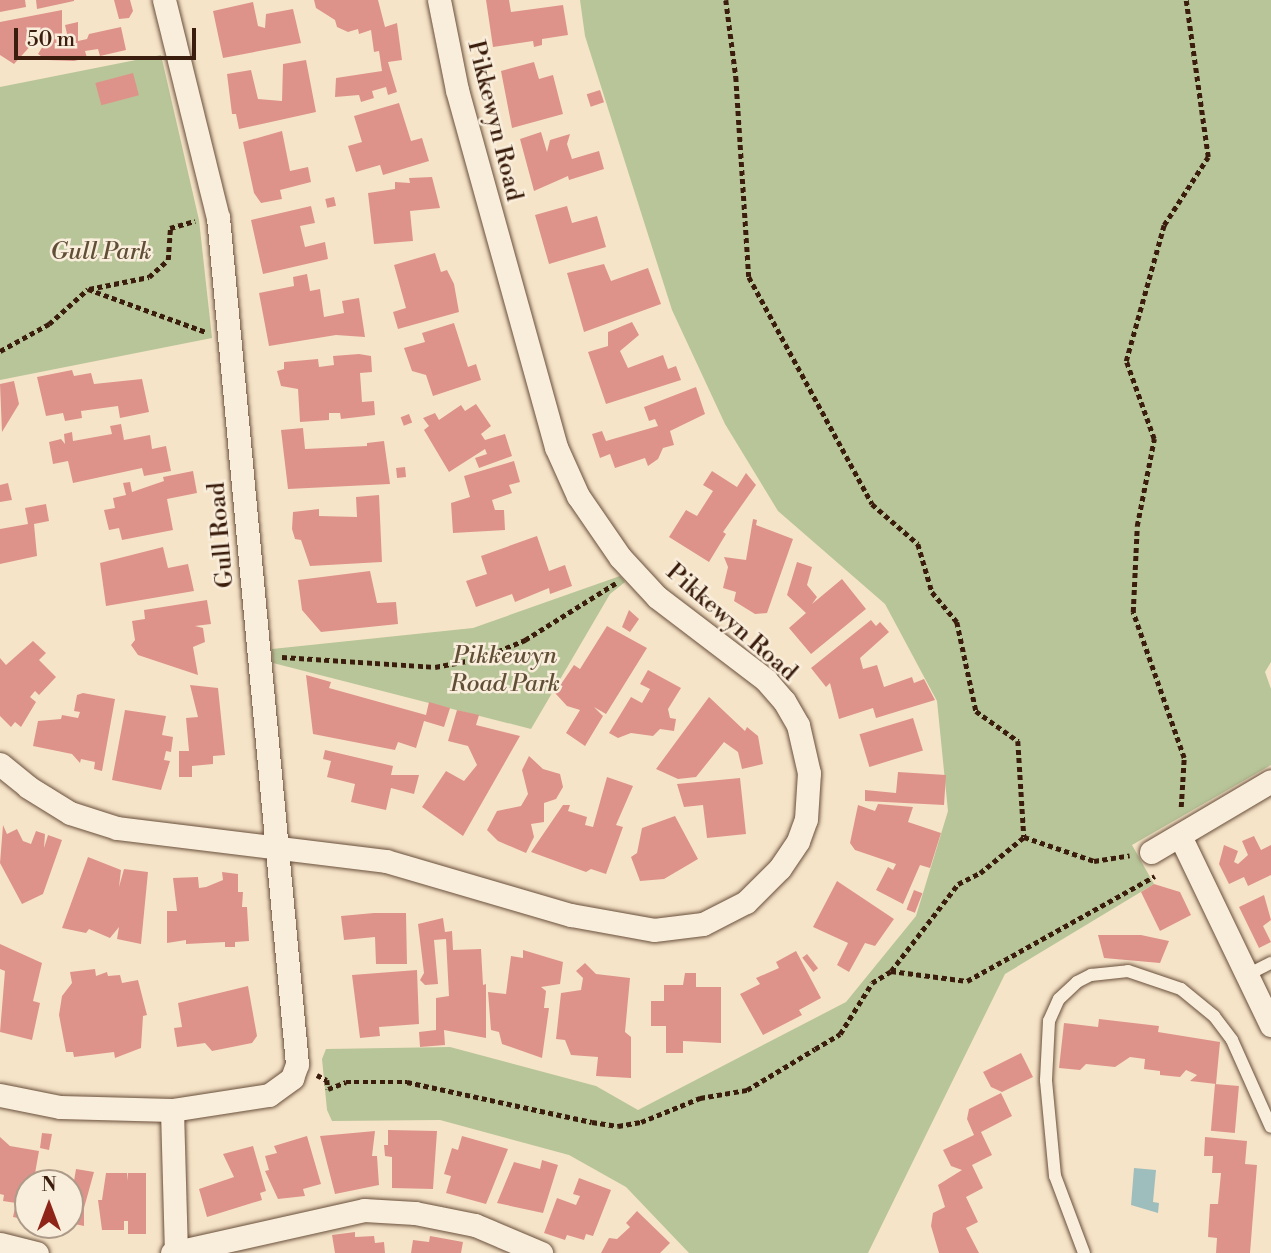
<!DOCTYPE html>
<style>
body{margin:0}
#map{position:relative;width:1271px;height:1253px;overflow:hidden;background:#f6e4c8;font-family:"Libre Bodoni",serif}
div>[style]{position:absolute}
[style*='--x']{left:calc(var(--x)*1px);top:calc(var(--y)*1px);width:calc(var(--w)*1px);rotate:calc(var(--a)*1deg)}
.green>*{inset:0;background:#b8c599}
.water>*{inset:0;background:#9ebdbd}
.building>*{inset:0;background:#de938a;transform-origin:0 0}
.path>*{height:4.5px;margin-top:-2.25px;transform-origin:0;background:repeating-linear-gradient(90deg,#3a1d0c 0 5px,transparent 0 8.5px)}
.roads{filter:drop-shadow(0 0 2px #694f3b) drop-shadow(0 0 2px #694f3b)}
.lane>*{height:12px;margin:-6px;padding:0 6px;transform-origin:6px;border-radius:6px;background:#f9eddb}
.street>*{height:23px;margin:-11.5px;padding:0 11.5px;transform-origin:11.5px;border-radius:11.5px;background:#f9eddb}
span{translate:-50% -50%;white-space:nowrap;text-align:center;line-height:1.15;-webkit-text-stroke:5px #f9eddb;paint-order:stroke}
.street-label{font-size:24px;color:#3a1d0c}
.park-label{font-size:24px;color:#604f36;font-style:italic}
.north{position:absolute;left:14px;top:1169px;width:70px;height:70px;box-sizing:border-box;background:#f9eddb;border:2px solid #ad9a88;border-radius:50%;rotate:0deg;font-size:19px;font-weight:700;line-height:28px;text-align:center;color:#3a1d0c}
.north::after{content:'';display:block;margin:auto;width:24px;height:32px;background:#8f2418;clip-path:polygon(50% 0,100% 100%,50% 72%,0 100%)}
.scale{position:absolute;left:14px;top:28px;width:182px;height:32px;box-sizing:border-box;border:4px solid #3a1d0c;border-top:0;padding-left:9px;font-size:21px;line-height:24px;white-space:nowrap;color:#3a1d0c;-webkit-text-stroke:5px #f9eddb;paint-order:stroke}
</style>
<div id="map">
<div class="green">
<div style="clip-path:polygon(580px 0,1271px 0,1271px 662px,1265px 672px,1271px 689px,1271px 765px,1132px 845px,1154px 884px,1005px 974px,868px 1253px,689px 1253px,626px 1187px,569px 1155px,440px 1120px,332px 1121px,327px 1110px,322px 1059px,326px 1049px,450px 1047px,596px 1086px,638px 1110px,846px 1002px,916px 916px,948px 811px,937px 701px,885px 604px,778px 511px,725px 424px,672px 310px,585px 36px)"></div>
<div style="clip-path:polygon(161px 55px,199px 220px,212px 338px,0 380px,0 87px)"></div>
<div style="clip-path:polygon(620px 576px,625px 582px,610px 594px,531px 729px,273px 663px,272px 649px,473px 628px)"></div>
</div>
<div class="water">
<div style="clip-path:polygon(1134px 1168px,1156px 1170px,1153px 1202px,1159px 1203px,1158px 1213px,1131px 1205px)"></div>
</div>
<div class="building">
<div style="clip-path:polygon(0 0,25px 0,26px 7px,0 12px)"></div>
<div style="clip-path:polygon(36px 0,74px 0,74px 1px,37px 9px)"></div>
<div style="clip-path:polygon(114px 0,130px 0,133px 11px,129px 18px,119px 19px)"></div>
<div style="clip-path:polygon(314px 0,378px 0,385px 27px,397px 23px,402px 60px,388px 62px,397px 92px,388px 95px,386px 87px,372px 91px,374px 98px,361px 102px,359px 95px,335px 97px,336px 78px,382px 71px,379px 51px,374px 52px,371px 30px,359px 34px,358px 29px,348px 32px,337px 27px,335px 20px,316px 8px)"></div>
<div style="clip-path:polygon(486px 0,509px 0,511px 12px,563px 5px,568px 35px,542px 39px,542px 45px,534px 47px,533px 41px,493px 47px)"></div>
<div style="clip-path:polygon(253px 2px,258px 26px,265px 28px,266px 14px,293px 9px,301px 43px,223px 58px,213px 11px)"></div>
<div style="clip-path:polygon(62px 10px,62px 35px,67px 34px,65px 25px,78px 22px,78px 41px,87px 39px,89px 34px,121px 27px,126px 50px,100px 56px,98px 49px,85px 51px,87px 58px,74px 61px,47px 60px,38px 54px,43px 46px,35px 41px,14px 64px,0 55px,0 22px)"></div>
<div style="clip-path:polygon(306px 60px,316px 112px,239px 129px,236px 114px,232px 114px,227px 74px,251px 70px,258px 99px,282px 101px,283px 64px)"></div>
<div style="clip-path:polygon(534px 62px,539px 79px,553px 75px,563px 114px,512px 128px,501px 71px)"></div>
<div style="left:133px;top:73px;width:23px;height:39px;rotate:75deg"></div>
<div style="left:600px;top:90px;width:13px;height:14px;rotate:72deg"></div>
<div style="clip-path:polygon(399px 103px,411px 141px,422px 138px,429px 161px,383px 175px,380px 165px,356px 172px,348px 146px,362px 142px,354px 116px)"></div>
<div style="clip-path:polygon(282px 131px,290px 171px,308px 167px,311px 182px,280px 190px,282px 199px,261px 203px,254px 193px,243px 142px)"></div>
<div style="clip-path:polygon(541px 132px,547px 152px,550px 140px,570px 134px,567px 144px,572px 159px,599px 151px,604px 169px,569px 180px,568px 176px,534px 191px,520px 139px)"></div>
<div style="clip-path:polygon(432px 177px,440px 208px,410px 211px,413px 241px,374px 244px,368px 193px,395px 189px,395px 182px,410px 183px,409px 178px)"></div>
<div style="left:334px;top:197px;width:9px;height:9px;rotate:77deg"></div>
<div style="clip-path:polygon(311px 206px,315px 223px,300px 226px,305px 247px,325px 242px,328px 259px,263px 274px,251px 220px)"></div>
<div style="clip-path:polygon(567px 206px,572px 223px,597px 216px,606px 247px,549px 264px,535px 215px)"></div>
<div style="clip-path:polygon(435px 253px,441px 272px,447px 270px,454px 284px,459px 312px,398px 329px,393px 312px,406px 308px,394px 265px)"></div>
<div style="clip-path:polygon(604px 264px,611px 281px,648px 268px,661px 304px,584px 332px,567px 273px)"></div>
<div style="clip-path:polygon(307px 274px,310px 291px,320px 289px,324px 317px,344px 313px,342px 301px,359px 298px,365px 337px,336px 335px,269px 346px,259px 293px,294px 286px,293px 277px)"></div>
<div style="clip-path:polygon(632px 322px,639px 335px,620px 351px,628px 368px,663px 355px,668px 369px,676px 366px,681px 380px,606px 404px,588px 352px,608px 346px,608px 332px)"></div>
<div style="clip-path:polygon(454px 323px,468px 367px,476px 364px,481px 380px,433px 396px,426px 375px,412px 371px,404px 348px,425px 342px,422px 333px)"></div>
<div style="clip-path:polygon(359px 354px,371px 356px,372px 372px,360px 373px,362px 402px,374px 401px,375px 415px,341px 419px,340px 413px,329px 413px,329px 420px,300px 422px,298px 389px,281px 386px,277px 371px,284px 369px,284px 362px,318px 359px,319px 367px,334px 365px,333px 356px)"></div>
<div style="clip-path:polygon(72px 370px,74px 376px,91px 373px,94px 384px,142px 379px,149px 412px,120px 418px,118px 406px,81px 411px,82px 418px,65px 421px,63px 413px,46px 416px,37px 377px)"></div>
<div style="clip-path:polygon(14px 381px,19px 404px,2px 432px,0 384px)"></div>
<div style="clip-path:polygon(696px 387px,705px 414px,670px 431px,674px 445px,663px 448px,658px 459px,648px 466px,645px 458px,615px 468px,610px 454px,600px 458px,592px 434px,602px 431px,606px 441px,658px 426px,655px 419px,649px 421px,644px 407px)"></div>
<div style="clip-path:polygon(476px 404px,491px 426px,481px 434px,485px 440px,505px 434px,512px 456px,479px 468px,475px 458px,487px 454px,485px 449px,449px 472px,424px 430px,429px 426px,423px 418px,435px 413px,439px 420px,461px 405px,465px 411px)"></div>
<div style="left:409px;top:414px;width:9px;height:9px;rotate:69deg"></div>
<div style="clip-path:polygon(121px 424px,124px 440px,150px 435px,152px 449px,166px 446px,171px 471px,144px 476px,142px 468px,73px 483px,68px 461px,53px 464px,49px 442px,61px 439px,65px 444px,64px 434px,72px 432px,73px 441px,112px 434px,110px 426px)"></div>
<div style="clip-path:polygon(303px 428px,305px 449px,367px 446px,367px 443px,384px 441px,390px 484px,288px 489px,281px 430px)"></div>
<div style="clip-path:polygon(514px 461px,520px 482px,509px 485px,512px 493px,492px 500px,495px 510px,504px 510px,505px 530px,453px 533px,451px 503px,470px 497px,464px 476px)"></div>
<div style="left:405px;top:467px;width:10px;height:9px;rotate:84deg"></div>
<div style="clip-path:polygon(193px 471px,197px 493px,167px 499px,173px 530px,122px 540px,119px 528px,109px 530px,104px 510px,115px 508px,113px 498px,126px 495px,123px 483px,130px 482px,132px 492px,164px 481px,163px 477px)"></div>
<div style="clip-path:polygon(712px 471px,737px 487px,746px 473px,756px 485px,723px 532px,726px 534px,709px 562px,669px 537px,686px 510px,697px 516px,713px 491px,703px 485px)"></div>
<div style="clip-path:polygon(8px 483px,12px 500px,0 502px,0 485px)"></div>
<div style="clip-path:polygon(379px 495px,382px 562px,310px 566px,301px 540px,295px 539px,292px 529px,293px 512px,319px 509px,319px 516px,357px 517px,356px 497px)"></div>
<div style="clip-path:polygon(46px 504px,49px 521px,34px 524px,37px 556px,0 564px,0 529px,28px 524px,25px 508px)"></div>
<div style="clip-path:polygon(753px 519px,757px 520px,756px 525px,793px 539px,767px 613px,755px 614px,734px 601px,736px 592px,723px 588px,728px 567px,724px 557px,746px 560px)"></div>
<div style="clip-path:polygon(537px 536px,549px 571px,565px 565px,572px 586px,550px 594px,549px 588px,515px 602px,512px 594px,476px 607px,466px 581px,487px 574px,481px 556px)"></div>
<div style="clip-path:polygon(163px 547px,168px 568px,188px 564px,194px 591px,106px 606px,100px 563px)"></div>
<div style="clip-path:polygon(797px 562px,812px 567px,807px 585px,817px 597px,812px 604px,842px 579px,866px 609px,811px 654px,789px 628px,806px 613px,787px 595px)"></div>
<div style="clip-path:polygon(370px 571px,377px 603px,396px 602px,398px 624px,321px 632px,302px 610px,298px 580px)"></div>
<div style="clip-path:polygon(207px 600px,211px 624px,195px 626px,203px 628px,205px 642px,193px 647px,198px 675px,138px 655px,131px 645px,135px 640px,132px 621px,145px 619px,144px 610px)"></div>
<div style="clip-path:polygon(629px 610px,639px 619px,630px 632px,622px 627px)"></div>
<div style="clip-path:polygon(871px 620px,876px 626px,880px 622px,889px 632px,860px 658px,863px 669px,877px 665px,884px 687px,912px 677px,914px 683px,924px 679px,935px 700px,876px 718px,873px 708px,839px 719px,830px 683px,826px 687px,811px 668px)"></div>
<div style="clip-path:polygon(607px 626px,647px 648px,606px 714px,594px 707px,603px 716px,585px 746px,566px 733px,580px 710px,567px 706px,555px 693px,574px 665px,580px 669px)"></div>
<div style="clip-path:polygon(33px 641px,46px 653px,39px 660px,56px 677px,39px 695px,35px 691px,30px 697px,36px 702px,21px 727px,15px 722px,11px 727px,0 716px,0 658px,6px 665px)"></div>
<div style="clip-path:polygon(648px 670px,681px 688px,668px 709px,670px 718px,676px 719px,674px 731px,660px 729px,653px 736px,631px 733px,618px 738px,609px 733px,631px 697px,642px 703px,650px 689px,640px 684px)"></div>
<div style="clip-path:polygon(306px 675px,331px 682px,329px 688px,426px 715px,429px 702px,450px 708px,444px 727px,424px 721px,416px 748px,398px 742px,395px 750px,313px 734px)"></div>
<div style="clip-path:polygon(190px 685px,218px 688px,225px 755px,213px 756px,213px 764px,192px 766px,192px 777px,179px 777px,179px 751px,189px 751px,186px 718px,198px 717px)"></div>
<div style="clip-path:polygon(83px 693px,115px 699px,102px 771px,94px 769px,95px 762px,81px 759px,80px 763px,72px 754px,33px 746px,38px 721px,61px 719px,62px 715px,78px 718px,80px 712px,74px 711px,77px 695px)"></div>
<div style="clip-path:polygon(709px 697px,745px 731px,747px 727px,758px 736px,763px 764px,742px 769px,738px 752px,724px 742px,696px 777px,678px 779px,656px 769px)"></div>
<div style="clip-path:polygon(125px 710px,166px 716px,162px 735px,173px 737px,171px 752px,166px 751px,164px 760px,170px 761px,161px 790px,112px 780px)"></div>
<div style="clip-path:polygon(457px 710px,479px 715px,476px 725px,520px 736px,463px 836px,422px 807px,446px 771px,464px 781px,477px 765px,468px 746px,448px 741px)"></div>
<div style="left:913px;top:718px;width:34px;height:56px;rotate:73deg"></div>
<div style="clip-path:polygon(325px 750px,393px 766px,391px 775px,419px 775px,414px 794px,391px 788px,386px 810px,351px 802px,355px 784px,327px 777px,331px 761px,323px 759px)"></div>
<div style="clip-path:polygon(529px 756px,543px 769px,560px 774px,563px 787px,556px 799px,544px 803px,544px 822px,531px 824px,534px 837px,526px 853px,498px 841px,487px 830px,497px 811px,521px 806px,528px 794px,522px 770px)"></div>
<div style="clip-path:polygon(898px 772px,946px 775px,944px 805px,865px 801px,865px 790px,896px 793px)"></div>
<div style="clip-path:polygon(607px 777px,633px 786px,616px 825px,623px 827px,606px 874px,591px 869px,586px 872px,531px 852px,563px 805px,570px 805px,568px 811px,587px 817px,585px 825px,593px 827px)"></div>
<div style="clip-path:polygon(740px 778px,746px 834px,707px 838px,703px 805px,684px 807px,677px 784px)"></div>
<div style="clip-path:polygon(878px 804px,913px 807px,908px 822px,941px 833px,930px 868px,920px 865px,903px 904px,876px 890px,888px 867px,893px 870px,896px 864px,855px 850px,850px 843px,858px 805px,875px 811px)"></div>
<div style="clip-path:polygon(675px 816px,698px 859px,664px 879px,640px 881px,631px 857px,637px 853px,642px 828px)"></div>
<div style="clip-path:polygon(3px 825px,7px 834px,17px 829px,23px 841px,31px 844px,36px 831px,45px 834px,44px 848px,48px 835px,62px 840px,43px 894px,22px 904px,0 863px)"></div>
<div style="clip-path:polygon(1254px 836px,1261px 850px,1271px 845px,1271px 875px,1248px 886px,1244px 877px,1229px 884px,1219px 864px,1224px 845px,1238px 851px,1234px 862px,1238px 864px,1248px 855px,1242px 841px)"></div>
<div style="clip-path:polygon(88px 857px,121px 870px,119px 887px,124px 869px,148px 872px,141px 944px,117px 939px,119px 927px,110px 938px,89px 929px,86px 933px,62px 928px)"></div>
<div style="clip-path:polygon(222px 872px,238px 874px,238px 892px,243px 892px,242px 907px,247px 907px,249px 941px,235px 942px,235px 947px,225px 947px,225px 942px,186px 944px,186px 940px,167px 943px,167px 911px,177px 911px,173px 878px,198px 877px,199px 888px,206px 887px,223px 880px)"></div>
<div style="clip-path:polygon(837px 881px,894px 919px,875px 946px,865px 943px,849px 972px,837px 965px,848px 943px,813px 927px)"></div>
<div style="clip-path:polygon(1154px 884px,1180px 892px,1191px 915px,1160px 931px,1141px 892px)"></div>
<div style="left:914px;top:890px;width:9px;height:21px;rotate:21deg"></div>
<div style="clip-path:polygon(1264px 895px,1271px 920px,1263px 926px,1271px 942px,1259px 948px,1239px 907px)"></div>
<div style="clip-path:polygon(374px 913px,406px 913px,407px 964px,376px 964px,375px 937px,344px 940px,341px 916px)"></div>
<div style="clip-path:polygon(443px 918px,445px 932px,452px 931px,453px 950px,481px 949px,483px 985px,486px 984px,486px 1038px,444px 1030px,445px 1045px,420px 1047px,419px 1032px,436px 1030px,436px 998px,449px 996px,446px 939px,434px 940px,438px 984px,425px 985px,420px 980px,424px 973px,418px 924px)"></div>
<div style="clip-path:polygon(1098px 935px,1141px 935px,1169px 941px,1160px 963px,1104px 958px)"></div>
<div style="clip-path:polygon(0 944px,42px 963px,33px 1001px,40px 1003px,32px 1040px,0 1032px,5px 971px,0 969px)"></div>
<div style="clip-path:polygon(523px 950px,563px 962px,560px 984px,541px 987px,546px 991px,544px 1008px,549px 1008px,542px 1058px,502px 1044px,499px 1032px,491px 1030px,488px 992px,506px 994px,511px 956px,523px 958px)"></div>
<div style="clip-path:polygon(796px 951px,821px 998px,799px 1010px,802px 1015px,763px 1035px,740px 994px,760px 984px,756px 978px,779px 968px,776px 962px)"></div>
<div style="left:807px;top:954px;width:18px;height:6px;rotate:52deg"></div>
<div style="clip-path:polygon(585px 963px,596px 974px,630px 978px,625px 1032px,631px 1037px,631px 1078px,596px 1076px,598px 1057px,571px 1055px,565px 1040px,556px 1039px,561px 993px,581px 990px,583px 978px,576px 971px)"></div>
<div style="clip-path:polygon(95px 969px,96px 976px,107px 972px,108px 976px,120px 975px,122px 983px,138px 980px,147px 1015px,143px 1016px,141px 1048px,115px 1058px,114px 1052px,74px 1057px,73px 1052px,66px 1052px,59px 1015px,62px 996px,72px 983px,70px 972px)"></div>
<div style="clip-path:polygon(417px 970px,419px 1024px,379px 1027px,380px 1036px,360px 1038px,352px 975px)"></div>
<div style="clip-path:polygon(685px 973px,696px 973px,696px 987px,721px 987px,721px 1043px,683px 1041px,683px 1053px,666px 1053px,666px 1026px,651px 1026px,651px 1001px,664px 1001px,664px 985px,683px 985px)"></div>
<div style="clip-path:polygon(248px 986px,257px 1036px,252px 1043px,212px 1051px,205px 1043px,177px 1047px,174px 1028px,182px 1027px,178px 1003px)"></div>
<div style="clip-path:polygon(1099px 1019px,1159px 1026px,1158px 1032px,1220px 1042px,1216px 1084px,1190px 1081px,1197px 1075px,1186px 1070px,1180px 1077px,1160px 1075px,1160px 1071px,1144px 1069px,1145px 1059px,1130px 1057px,1115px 1067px,1086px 1064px,1080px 1070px,1059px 1068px,1064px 1023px,1098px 1027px)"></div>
<div style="clip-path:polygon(1021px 1053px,1033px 1077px,1002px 1092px,991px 1087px,983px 1072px)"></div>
<div style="left:1215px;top:1084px;width:24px;height:47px;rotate:5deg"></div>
<div style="clip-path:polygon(1001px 1093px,1012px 1116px,981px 1132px,992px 1155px,972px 1165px,983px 1188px,966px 1197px,978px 1222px,966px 1228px,979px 1253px,939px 1253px,931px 1226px,933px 1213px,945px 1207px,938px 1185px,962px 1170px,951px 1166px,943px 1150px,974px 1135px,967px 1119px,969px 1109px)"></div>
<div style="clip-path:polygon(388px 1130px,437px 1131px,433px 1189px,392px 1188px,392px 1157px,385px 1156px,384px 1145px,388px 1145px)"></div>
<div style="clip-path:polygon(375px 1131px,372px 1156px,377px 1156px,379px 1185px,335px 1194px,320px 1136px)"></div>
<div style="clip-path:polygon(42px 1133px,52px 1134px,49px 1150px,40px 1148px)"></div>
<div style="clip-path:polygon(307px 1136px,321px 1184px,303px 1189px,305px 1196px,278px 1199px,265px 1171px,269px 1170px,265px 1156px,277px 1153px,274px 1146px)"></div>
<div style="clip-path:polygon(462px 1136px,508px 1149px,486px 1204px,446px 1193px,451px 1176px,444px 1174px,452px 1148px,458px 1150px)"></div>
<div style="clip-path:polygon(0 1137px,10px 1146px,39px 1151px,34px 1179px,42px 1180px,28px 1183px,28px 1220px,13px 1217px,16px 1203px,3px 1201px,4px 1195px,0 1194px)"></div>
<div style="clip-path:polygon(1205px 1137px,1247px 1141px,1245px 1164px,1257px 1165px,1250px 1253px,1216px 1253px,1217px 1238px,1208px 1237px,1210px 1204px,1218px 1204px,1221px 1173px,1212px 1173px,1213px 1156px,1204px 1156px)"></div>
<div style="clip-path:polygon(253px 1146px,266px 1191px,260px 1193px,262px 1200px,207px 1217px,199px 1189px,234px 1177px,223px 1154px)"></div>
<div style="clip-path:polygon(542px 1160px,558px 1165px,543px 1213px,497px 1203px,514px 1162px,540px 1169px)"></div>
<div style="clip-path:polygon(76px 1169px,94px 1172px,84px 1208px,84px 1226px,70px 1223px,70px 1183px,47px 1183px,48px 1176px,74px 1181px)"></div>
<div style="clip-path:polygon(106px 1173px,127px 1173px,128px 1181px,128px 1173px,146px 1173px,146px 1234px,128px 1234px,128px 1221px,124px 1221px,124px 1230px,102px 1230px,98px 1200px,102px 1200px)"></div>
<div style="clip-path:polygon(579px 1178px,611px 1190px,593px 1236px,586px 1234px,584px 1240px,567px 1235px,565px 1240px,544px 1233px,557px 1198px,576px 1205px,580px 1196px,573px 1194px)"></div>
<div style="clip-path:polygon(637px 1211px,670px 1243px,660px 1253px,601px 1253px,609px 1238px,617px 1239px,630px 1227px,626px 1223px)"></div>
<div style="clip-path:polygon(355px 1232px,355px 1237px,374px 1236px,375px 1243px,384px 1242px,385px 1253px,335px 1253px,332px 1235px)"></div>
<div style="clip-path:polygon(430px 1236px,463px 1242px,461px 1253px,411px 1253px,413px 1240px,429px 1242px)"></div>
</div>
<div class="path">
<div style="--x:726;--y:0;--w:78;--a:82.6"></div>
<div style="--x:736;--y:77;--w:200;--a:86.3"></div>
<div style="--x:749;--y:277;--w:258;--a:61.5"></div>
<div style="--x:872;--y:504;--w:61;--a:41"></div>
<div style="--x:918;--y:544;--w:50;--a:73.7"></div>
<div style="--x:932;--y:592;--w:39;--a:50"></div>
<div style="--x:957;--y:622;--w:91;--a:77.9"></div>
<div style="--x:976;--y:711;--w:52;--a:35.5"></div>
<div style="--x:1018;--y:741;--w:96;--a:86.4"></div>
<div style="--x:1024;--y:837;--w:74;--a:18.9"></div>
<div style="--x:1094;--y:861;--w:36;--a:-9"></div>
<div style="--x:89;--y:289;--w:61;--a:-11.3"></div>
<div style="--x:149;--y:277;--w:25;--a:-42"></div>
<div style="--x:168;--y:260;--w:32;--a:-86"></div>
<div style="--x:170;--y:228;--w:26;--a:-16"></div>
<div style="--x:0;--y:351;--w:56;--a:-28.9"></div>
<div style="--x:49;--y:324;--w:52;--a:-41.9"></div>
<div style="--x:88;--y:289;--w:126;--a:20"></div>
<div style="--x:282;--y:657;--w:153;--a:3.7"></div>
<div style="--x:435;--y:667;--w:48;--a:-10.8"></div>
<div style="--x:482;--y:658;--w:47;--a:-22.7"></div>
<div style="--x:525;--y:640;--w:107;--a:-32.1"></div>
<div style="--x:1181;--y:807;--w:49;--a:-86.5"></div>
<div style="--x:1184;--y:758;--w:155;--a:-109.3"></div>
<div style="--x:1133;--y:612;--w:86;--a:-87.3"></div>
<div style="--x:1137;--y:526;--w:89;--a:-78.9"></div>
<div style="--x:1154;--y:439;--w:83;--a:-109.7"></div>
<div style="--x:1126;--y:361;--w:141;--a:-74.4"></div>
<div style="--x:1164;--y:225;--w:81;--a:-57.1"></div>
<div style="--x:1208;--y:157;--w:159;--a:-98"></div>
<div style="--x:891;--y:971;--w:110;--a:-52.4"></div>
<div style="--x:958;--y:884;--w:25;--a:-27"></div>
<div style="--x:980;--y:873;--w:57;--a:-39.3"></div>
<div style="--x:317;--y:1075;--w:11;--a:27"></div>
<div style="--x:327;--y:1080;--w:9;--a:84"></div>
<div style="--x:328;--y:1089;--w:19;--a:-21"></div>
<div style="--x:346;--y:1082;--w:61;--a:0"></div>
<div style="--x:407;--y:1082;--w:189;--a:12.2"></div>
<div style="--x:592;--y:1122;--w:26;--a:9"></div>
<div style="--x:618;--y:1126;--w:23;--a:-10"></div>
<div style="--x:641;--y:1122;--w:64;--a:-22.1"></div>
<div style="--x:700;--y:1098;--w:48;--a:-9.7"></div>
<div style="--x:747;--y:1090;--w:79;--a:-31.1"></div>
<div style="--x:815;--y:1049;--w:29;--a:-31"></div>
<div style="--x:840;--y:1034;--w:60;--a:-57.9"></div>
<div style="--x:872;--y:983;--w:22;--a:-32"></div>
<div style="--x:891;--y:971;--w:77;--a:7.5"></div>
<div style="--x:967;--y:981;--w:215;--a:-29.2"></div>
</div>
<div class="roads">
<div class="lane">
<div style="--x:1247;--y:975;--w:27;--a:-27"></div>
<div style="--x:1084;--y:1253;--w:82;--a:-110.6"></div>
<div style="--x:1055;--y:1176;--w:96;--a:-95.4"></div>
<div style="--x:1046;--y:1080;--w:59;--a:-87.1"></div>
<div style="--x:1049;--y:1021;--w:24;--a:-66"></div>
<div style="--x:1059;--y:999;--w:25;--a:-43"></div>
<div style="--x:1077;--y:982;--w:16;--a:-27"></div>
<div style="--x:1091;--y:975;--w:37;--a:-6"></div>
<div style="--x:1128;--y:971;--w:56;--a:18.8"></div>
<div style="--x:1181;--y:989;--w:43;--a:39.3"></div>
<div style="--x:1214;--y:1016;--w:30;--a:53"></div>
<div style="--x:1232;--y:1040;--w:95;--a:65.9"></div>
</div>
<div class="street">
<div style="--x:0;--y:764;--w:36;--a:39"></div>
<div style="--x:28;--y:787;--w:49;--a:31.8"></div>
<div style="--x:70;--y:813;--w:49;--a:17.7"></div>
<div style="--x:117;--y:828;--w:271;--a:7"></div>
<div style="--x:386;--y:861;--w:193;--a:16.3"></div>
<div style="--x:571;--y:915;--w:84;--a:10.2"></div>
<div style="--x:654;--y:930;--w:49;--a:-7"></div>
<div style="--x:703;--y:924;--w:48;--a:-27.1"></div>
<div style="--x:746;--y:902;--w:48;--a:-45"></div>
<div style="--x:780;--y:868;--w:32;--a:-56"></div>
<div style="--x:798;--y:841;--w:23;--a:-70"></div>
<div style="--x:806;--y:819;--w:46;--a:-86.3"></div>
<div style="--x:809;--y:773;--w:49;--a:-102.9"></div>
<div style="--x:798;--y:725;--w:28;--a:-120"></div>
<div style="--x:784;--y:701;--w:28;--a:-131"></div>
<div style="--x:766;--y:680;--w:137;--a:-142.7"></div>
<div style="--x:657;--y:597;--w:54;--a:-132.8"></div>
<div style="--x:620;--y:557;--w:74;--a:-124.5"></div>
<div style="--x:578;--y:496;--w:54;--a:-114.2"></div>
<div style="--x:556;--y:447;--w:370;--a:-105.5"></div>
<div style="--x:457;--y:90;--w:92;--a:-101.3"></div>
<div style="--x:1180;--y:836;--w:210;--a:64.3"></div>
<div style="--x:1151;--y:852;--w:139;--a:-30.6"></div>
<div style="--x:0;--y:1095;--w:61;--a:11.3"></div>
<div style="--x:60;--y:1107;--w:112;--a:1.5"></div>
<div style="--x:172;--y:1110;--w:98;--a:-8.8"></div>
<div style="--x:269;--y:1095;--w:29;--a:-36"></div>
<div style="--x:292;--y:1078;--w:15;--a:-70"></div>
<div style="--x:297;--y:1064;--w:850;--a:-95.33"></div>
<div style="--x:218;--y:218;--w:225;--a:-103.9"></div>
<div style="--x:172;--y:1110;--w:143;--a:88.4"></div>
<div style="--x:0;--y:1244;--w:38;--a:14"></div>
<div style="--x:172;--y:1253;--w:197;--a:-12.6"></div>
<div style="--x:364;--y:1210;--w:51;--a:3.4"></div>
<div style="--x:415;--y:1213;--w:61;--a:11.3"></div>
<div style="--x:475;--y:1225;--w:72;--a:23"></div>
</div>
</div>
<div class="street-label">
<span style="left:494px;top:121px;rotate:76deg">Pikkewyn Road</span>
<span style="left:222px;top:535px;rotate:-95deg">Gull Road</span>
<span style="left:731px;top:623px;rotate:41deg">Pikkewyn Road</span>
</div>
<div class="park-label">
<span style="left:101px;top:253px">Gull Park</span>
<span style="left:505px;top:671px">Pikkewyn<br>Road Park</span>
</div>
<div class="north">N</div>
<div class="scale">50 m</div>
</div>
